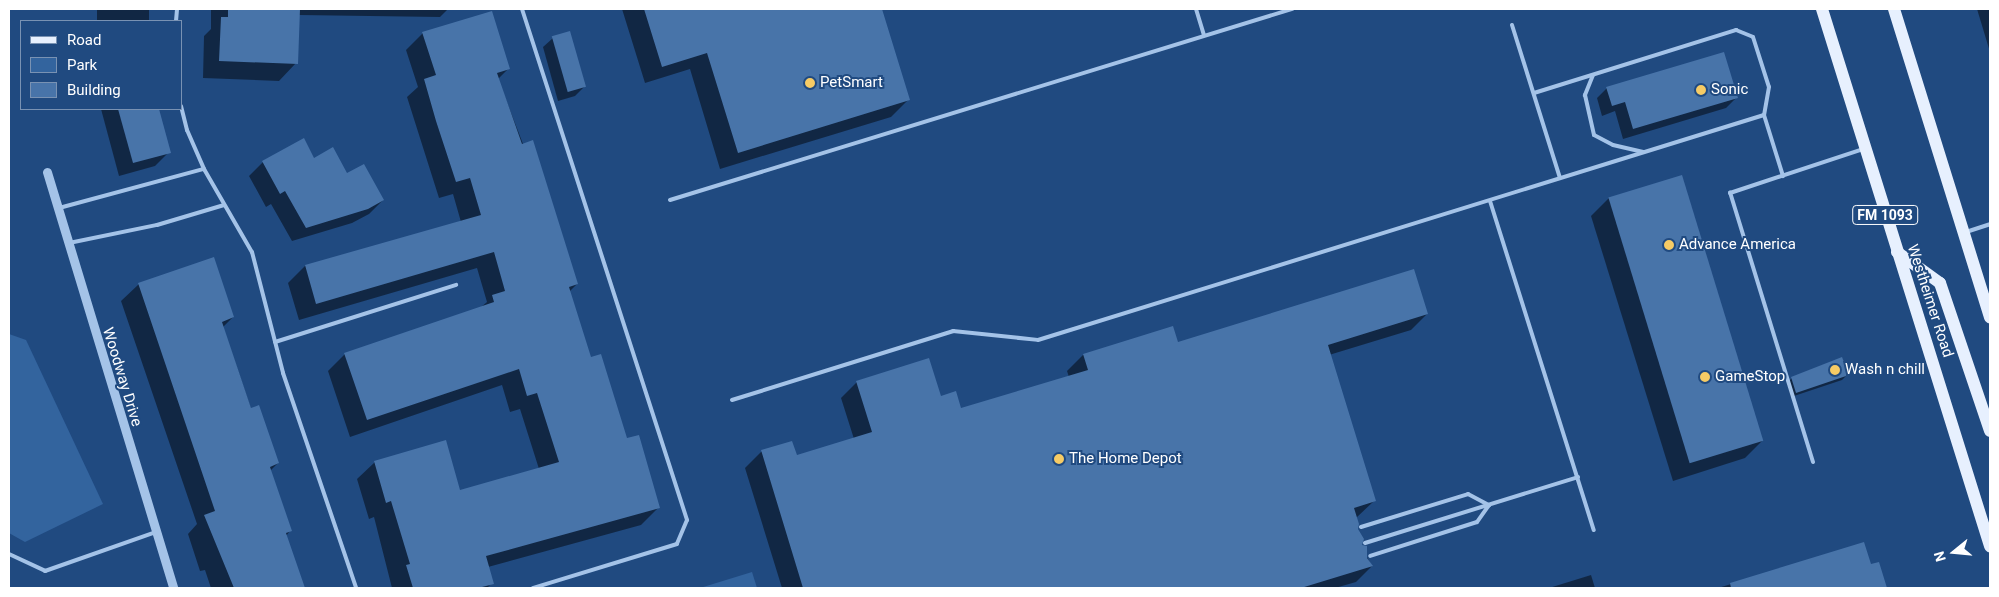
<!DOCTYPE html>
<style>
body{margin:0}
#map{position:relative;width:1999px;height:597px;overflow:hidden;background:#204a80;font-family:Roboto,sans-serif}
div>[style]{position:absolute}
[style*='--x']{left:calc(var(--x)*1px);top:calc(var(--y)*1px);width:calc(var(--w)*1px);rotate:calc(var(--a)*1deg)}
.green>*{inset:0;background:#33649e}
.shadow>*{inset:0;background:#0007;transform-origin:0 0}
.building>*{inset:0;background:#4874a9;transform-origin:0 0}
.service>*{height:4px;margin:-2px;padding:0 2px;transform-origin:2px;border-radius:2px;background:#a4c3e8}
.tertiary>*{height:9px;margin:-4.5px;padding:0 4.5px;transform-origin:4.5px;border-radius:4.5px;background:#a4c3e8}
.primary>*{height:12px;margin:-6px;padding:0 6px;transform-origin:6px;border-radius:6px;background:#e7f0fe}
.dots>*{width:14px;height:14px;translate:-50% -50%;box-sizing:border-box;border:2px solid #204a80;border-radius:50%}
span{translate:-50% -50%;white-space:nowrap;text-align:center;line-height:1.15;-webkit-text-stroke:4px #204a80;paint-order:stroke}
.shield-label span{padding:1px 4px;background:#204a80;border:1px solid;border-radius:4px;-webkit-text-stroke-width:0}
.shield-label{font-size:14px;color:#fff;font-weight:700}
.poi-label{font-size:15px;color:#fff}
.left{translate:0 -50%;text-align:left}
.street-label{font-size:15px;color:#fff}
.frame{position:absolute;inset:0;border:10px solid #fff;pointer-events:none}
.legend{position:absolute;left:20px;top:20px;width:162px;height:90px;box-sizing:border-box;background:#204a80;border:1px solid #7992b3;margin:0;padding:6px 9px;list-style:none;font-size:15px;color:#fff}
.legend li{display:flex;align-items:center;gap:10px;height:25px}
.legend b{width:25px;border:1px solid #7992b3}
.north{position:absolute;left:1929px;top:527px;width:50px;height:50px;-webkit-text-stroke:4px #204a80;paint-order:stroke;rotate:253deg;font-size:14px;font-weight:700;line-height:20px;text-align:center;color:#fff}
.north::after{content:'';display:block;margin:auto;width:18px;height:22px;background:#fff;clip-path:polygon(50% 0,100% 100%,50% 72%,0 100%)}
</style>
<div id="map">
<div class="green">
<div style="clip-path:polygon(9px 334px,26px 340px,103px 504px,25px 542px,9px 533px)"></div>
<div style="clip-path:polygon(752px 572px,757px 588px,700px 588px)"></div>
</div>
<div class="shadow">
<div style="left:97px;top:9px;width:52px;height:12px"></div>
<div style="clip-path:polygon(211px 9px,448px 9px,440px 17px,298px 15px,296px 63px,279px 81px,203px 78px,204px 36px,211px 29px)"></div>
<div style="clip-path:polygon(622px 9px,880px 9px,908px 100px,891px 117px,720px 169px,690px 69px,645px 83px)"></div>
<div style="clip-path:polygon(1977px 9px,1990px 9px,1990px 52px)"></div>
<div style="clip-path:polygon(423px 33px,508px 69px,498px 79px,577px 284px,569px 292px,590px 359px,658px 508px,641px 525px,488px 567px,492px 583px,487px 588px,392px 588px,374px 517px,369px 519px,357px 479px,375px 462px,460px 491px,539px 469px,520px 409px,510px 412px,502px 385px,350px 437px,328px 371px,345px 354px,480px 308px,487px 302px,477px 268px,299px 320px,288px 283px,305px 266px,461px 222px,453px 194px,439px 198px,407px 97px,418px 87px,406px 50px)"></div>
<div style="clip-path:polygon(553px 38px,585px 86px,575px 96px,558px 101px,543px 47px)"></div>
<div style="clip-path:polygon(1607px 88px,1736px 98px,1726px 108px,1623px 139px,1615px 111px,1602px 116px,1597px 98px)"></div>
<div style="clip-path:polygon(101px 109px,157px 109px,169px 152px,155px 166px,119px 176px)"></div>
<div style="clip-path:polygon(314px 159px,347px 175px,383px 200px,369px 214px,352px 223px,292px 241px,271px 204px,266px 207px,249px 176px,263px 162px)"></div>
<div style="clip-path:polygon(1609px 198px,1762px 441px,1745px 458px,1673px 481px,1591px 216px)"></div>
<div style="clip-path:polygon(139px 284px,233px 317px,223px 327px,251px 409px,278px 463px,270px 471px,290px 531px,286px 536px,304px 588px,211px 588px,205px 570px,200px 571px,188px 534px,197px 524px,121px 301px)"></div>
<div style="clip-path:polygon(1427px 314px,1411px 330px,1329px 355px,1374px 501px,1356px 518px,1360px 545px,1372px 566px,1356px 582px,1335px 588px,782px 588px,745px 468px,761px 452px,791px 442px,796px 457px,854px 439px,841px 398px,857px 382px,940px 397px,961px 409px,1069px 377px,1067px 371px,1083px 355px)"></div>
<div style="clip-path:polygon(1847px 375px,1842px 380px,1791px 397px,1787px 383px,1792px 378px)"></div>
<div style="clip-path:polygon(1863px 544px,1870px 566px,1878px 563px,1886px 588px,1718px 588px)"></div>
<div style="clip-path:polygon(1591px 575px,1595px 588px,1549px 588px)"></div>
</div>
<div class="building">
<div style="clip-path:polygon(228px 9px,300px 9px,298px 64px,219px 61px,221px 17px,228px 17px)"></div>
<div style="clip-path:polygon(644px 9px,882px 9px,910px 100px,738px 153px,707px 53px,662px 67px)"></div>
<div style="clip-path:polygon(492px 11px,510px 69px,497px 73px,522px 144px,533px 140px,578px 284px,569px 287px,591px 357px,601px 354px,627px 438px,639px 435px,660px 508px,486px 556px,494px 584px,478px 588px,413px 588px,406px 565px,410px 564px,391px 501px,386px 503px,374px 461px,446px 440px,460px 490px,559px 462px,537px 393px,527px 396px,519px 369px,367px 420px,344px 353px,494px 302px,492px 295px,505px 291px,494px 252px,316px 304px,305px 265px,481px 215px,470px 178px,456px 182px,436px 121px,424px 79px,436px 75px,422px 32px)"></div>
<div style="left:570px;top:31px;width:58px;height:19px;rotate:74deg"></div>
<div style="clip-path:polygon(1724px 52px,1738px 98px,1633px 129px,1625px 102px,1612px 106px,1606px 87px)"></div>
<div style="clip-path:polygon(118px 109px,159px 109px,171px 153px,133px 163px)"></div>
<div style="clip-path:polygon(304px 138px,314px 158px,333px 147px,347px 173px,364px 164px,384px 200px,368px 209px,306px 228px,285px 191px,280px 194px,262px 161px)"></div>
<div style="left:1682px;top:175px;width:278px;height:77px;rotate:73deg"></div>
<div style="clip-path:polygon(214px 257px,234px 317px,222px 322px,251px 408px,259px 405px,279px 463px,270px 467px,292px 531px,286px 533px,305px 588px,234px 588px,204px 515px,215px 511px,138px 283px)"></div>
<div style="clip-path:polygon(1414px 269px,1428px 314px,1328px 345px,1376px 501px,1354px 508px,1359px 524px,1358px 529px,1364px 539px,1362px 545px,1367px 546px,1367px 558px,1373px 566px,1301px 588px,803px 588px,761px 450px,792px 441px,797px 455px,872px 432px,856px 381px,929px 358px,941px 396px,956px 391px,961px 408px,1088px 370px,1083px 354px,1173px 326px,1178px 342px)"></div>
<div style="clip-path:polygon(1842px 357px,1849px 375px,1796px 393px,1791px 377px)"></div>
<div style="clip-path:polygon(1864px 542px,1871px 564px,1879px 562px,1887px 588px,1731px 588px,1730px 583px)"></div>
</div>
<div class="service">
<div style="--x:522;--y:9;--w:537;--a:72.1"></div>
<div style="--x:687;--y:520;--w:26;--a:113"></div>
<div style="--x:677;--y:544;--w:151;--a:163"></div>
<div style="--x:1196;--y:9;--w:27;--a:73"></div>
<div style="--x:176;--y:21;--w:12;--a:-85"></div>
<div style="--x:1512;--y:25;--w:160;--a:72.6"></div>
<div style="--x:1593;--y:75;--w:22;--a:112"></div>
<div style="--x:1585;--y:95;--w:41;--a:77.3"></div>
<div style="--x:1594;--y:135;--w:21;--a:28"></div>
<div style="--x:1613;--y:145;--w:31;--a:13"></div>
<div style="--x:1534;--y:93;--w:212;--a:-17.3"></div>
<div style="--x:1736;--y:30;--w:18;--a:22"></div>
<div style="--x:1753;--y:37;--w:52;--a:72.3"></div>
<div style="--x:1769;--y:87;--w:28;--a:100"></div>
<div style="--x:1764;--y:115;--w:64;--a:72.7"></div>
<div style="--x:181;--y:106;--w:25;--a:76"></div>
<div style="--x:187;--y:130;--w:43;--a:66.4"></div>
<div style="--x:204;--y:169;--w:96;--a:60"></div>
<div style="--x:252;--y:252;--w:125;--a:75.6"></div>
<div style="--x:283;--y:373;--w:227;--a:71.2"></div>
<div style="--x:670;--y:200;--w:651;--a:-17.07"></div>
<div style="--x:1490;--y:201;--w:345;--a:72.5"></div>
<div style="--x:59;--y:208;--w:150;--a:-15.1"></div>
<div style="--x:1966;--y:232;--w:25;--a:-18"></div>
<div style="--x:69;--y:243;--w:90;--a:-11.6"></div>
<div style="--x:157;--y:225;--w:70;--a:-16.6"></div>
<div style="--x:275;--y:342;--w:190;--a:-17.5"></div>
<div style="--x:732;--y:400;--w:232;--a:-17.3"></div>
<div style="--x:953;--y:331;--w:85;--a:6"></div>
<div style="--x:1038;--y:340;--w:760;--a:-17.22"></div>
<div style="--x:1813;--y:462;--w:282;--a:-107.1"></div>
<div style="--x:1730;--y:193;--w:140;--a:-18.3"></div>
<div style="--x:1361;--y:527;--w:112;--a:-17.1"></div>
<div style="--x:1468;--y:494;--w:24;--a:28"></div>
<div style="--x:1489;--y:505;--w:21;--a:125"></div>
<div style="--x:1477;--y:522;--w:112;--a:162.4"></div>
<div style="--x:1365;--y:543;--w:223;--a:-17.2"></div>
<div style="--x:9;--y:554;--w:40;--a:25"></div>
<div style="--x:45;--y:571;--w:118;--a:-19.4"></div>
</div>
<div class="tertiary">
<div style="--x:47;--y:172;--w:435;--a:73.1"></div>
</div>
<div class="primary">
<div style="--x:1822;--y:9;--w:563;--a:72.63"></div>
<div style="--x:1894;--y:9;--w:323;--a:72.7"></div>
<div style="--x:1897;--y:252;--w:53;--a:35.8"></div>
<div style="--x:1940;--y:283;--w:156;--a:71.3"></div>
</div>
<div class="dots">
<div style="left:810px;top:83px;background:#f6cb65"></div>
<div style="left:1701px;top:90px;background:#f6cb65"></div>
<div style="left:1669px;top:245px;background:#f6cb65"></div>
<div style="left:1835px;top:370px;background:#f6cb65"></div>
<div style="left:1705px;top:377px;background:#f6cb65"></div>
<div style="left:1059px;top:459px;background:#f6cb65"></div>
</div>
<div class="shield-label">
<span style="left:1885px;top:215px">FM 1093</span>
</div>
<div class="poi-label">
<span class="left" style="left:820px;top:83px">PetSmart</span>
<span class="left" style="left:1711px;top:90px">Sonic</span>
<span class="left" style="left:1679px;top:245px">Advance America</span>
<span class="left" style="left:1845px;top:370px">Wash n chill</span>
<span class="left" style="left:1715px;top:377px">GameStop</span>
<span class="left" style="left:1069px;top:459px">The Home Depot</span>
</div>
<div class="street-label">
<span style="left:1930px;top:301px;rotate:72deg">Westheimer Road</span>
<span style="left:122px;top:377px;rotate:73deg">Woodway Drive</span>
</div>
<div class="frame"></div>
<ul class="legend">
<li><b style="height:6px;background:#e7f0fe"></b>Road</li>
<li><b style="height:14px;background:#33649e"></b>Park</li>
<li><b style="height:14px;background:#4874a9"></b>Building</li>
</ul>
<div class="north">N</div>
</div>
